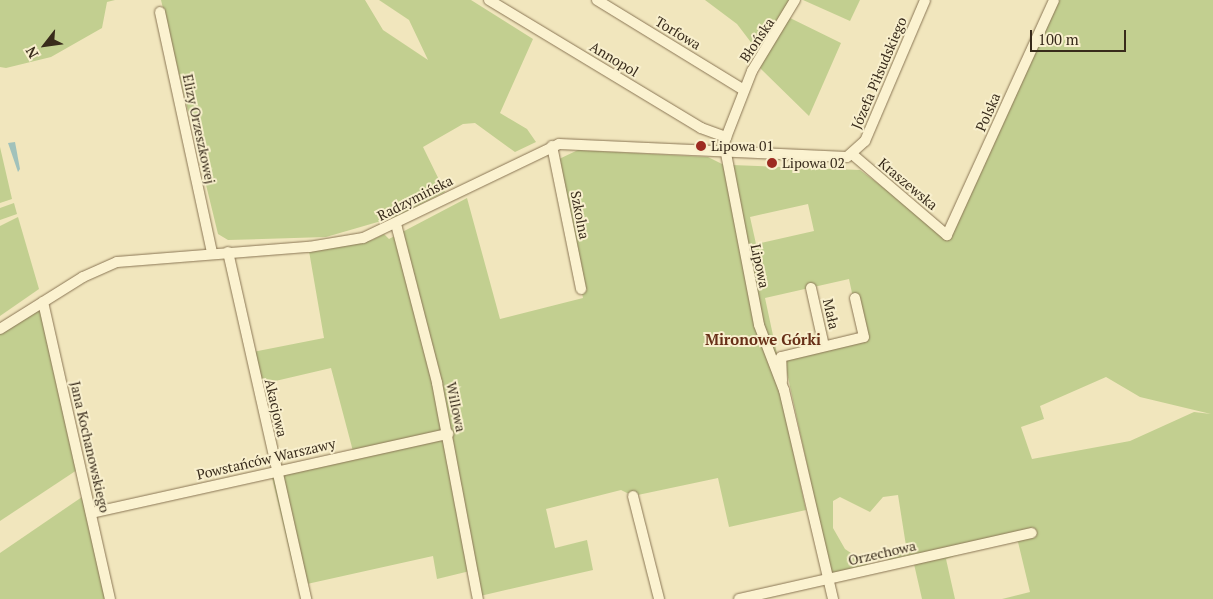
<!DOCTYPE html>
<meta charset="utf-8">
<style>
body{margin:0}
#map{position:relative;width:1213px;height:599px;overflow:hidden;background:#f1e6bd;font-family:"PT Serif",serif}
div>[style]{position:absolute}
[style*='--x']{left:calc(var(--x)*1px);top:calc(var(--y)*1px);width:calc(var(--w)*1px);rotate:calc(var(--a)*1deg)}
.green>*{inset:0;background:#c2cf90}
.water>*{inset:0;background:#a1c2bb}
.roads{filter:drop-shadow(0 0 1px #8a7655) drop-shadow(0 0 1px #8a7655)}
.minor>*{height:10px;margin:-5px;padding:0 5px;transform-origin:5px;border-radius:5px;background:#fbf2d0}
.dots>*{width:14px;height:14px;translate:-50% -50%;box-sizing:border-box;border:2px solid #f8efcd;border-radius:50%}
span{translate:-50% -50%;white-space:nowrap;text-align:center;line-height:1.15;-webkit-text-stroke:4px #f8efcd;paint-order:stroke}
.street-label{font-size:14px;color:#382b1b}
.poi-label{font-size:14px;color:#382b1b}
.left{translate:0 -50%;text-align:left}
.neighbourhood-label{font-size:15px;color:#672f17;font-weight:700}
.north{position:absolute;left:20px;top:20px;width:50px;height:50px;-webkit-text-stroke:4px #f8efcd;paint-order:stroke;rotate:240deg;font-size:14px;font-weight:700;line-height:20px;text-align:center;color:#382b1b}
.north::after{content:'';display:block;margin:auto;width:18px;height:22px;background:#382b1b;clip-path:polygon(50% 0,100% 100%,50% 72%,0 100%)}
.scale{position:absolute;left:1030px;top:30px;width:96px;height:22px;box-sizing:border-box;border:2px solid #382b1b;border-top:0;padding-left:6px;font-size:15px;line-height:18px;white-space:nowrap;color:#382b1b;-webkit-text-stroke:4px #f8efcd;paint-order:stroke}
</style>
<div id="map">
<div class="green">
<div style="clip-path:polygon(0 0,115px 0,107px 2px,102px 28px,51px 57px,6px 68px,0 67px)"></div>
<div style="clip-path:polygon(161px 0,365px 0,383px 30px,428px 60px,409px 20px,379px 0,471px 0,533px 39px,500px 113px,527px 129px,536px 142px,515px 152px,475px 123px,463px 124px,423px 147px,445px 192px,395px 217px,326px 237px,228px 240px,218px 234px)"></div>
<div style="clip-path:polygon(705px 0,795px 0,788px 17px,841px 43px,809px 116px,760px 68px,778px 30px,765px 45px,753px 45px,737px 24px)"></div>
<div style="clip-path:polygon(803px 0,860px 0,850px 21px)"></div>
<div style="clip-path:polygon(evenodd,1053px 0,1213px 0,1213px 599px,1002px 599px,1030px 592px,1018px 542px,1001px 539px,946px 559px,955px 599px,922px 599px,914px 564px,887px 568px,888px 556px,907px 552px,898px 495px,883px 497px,870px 512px,840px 497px,833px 501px,833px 528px,845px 549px,870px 566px,831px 575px,784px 359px,862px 340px,849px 279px,765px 298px,780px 368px,769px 349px,732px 165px,860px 170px,947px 235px,1053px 0,808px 204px,814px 231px,756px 244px,750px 217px,808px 204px,1053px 0,1106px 377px,1140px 397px,1211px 414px,1194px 412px,1130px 441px,1032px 459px,1021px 427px,1044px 419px,1040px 406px,1106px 377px)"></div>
<div style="clip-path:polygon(0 147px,12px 199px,0 203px)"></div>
<div style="clip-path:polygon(578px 150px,708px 157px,724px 165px,747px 288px,779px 387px,806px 510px,729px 527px,718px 478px,633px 496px,621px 490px,546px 509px,555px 548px,587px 540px,593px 570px,480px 596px,474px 570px,437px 579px,433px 556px,298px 586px,271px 473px,354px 455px,331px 368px,254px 386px,248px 353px,324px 338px,309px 251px,372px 240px,384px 234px,389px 239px,467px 198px,500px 319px,583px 298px,557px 160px)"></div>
<div style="clip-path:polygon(14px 203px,17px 214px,0 220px,0 208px)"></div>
<div style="clip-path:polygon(18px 217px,39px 289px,0 316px,0 226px)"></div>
<div style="clip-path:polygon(43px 303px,80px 468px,0 521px,0 330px)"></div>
<div style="clip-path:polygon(82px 497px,108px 599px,0 599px,0 553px)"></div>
</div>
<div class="water">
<div style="clip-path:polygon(15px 142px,20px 169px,18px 172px,8px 143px)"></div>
</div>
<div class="roads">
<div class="minor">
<div style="--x:489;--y:0;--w:248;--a:31.1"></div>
<div style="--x:701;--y:128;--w:27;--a:20"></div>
<div style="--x:597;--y:0;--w:172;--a:31.5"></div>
<div style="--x:795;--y:0;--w:83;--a:121.2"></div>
<div style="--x:752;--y:71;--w:77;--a:111.3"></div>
<div style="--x:724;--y:143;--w:185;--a:79.1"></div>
<div style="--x:759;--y:325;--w:70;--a:69"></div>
<div style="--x:784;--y:390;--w:215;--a:76.8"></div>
<div style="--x:160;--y:12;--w:247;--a:77.8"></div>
<div style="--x:552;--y:146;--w:146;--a:78.5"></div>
<div style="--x:852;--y:154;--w:125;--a:40.5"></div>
<div style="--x:947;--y:235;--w:258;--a:-65.5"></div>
<div style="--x:396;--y:224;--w:164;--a:75.5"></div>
<div style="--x:437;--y:383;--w:220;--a:79.3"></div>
<div style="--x:228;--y:252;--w:356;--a:77.3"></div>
<div style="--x:811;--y:288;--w:59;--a:77.4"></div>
<div style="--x:43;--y:302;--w:304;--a:77.3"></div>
<div style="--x:0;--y:329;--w:98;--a:-32.1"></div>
<div style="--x:83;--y:277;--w:37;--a:-24"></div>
<div style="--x:117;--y:262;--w:193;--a:-4.5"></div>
<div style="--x:309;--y:247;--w:55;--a:-9.5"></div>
<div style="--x:363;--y:238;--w:217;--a:-25.6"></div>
<div style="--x:559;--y:144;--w:288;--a:2.6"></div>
<div style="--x:847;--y:157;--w:24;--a:-42"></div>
<div style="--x:865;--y:141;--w:153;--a:-66.9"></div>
<div style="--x:782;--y:381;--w:24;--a:-92"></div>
<div style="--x:781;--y:357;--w:85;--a:-13.5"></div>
<div style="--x:864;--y:337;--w:40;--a:-103"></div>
<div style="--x:633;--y:496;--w:106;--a:75.8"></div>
<div style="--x:91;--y:513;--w:366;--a:-12.5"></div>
<div style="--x:739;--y:599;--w:300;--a:-12.7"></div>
</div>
</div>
<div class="dots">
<div style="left:701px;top:146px;background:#9d2b21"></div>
<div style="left:772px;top:163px;background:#9d2b21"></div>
</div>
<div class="street-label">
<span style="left:678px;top:33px;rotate:31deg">Torfowa</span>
<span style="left:757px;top:40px;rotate:-56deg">Błońska</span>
<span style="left:614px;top:59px;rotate:31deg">Annopol</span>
<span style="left:879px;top:73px;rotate:-67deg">Józefa Piłsudskiego</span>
<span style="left:988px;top:112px;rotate:-66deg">Polska</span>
<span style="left:199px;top:129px;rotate:78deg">Elizy Orzeszkowej</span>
<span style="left:908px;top:184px;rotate:40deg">Kraszewska</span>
<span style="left:415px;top:198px;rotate:-27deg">Radzymińska</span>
<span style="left:580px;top:215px;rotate:79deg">Szkolna</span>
<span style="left:760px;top:266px;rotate:78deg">Lipowa</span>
<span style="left:831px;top:314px;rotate:77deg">Mała</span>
<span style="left:456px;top:407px;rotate:78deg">Willowa</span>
<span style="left:276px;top:408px;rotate:77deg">Akacjowa</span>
<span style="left:90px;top:447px;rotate:77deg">Jana Kochanowskiego</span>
<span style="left:266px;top:459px;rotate:-13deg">Powstańców Warszawy</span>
<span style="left:882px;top:553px;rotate:-13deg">Orzechowa</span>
</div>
<div class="poi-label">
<span class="left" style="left:711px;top:146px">Lipowa 01</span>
<span class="left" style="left:782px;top:163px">Lipowa 02</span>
</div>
<div class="neighbourhood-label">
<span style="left:763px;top:340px">Mironowe Górki</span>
</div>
<div class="north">N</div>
<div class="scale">100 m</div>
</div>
